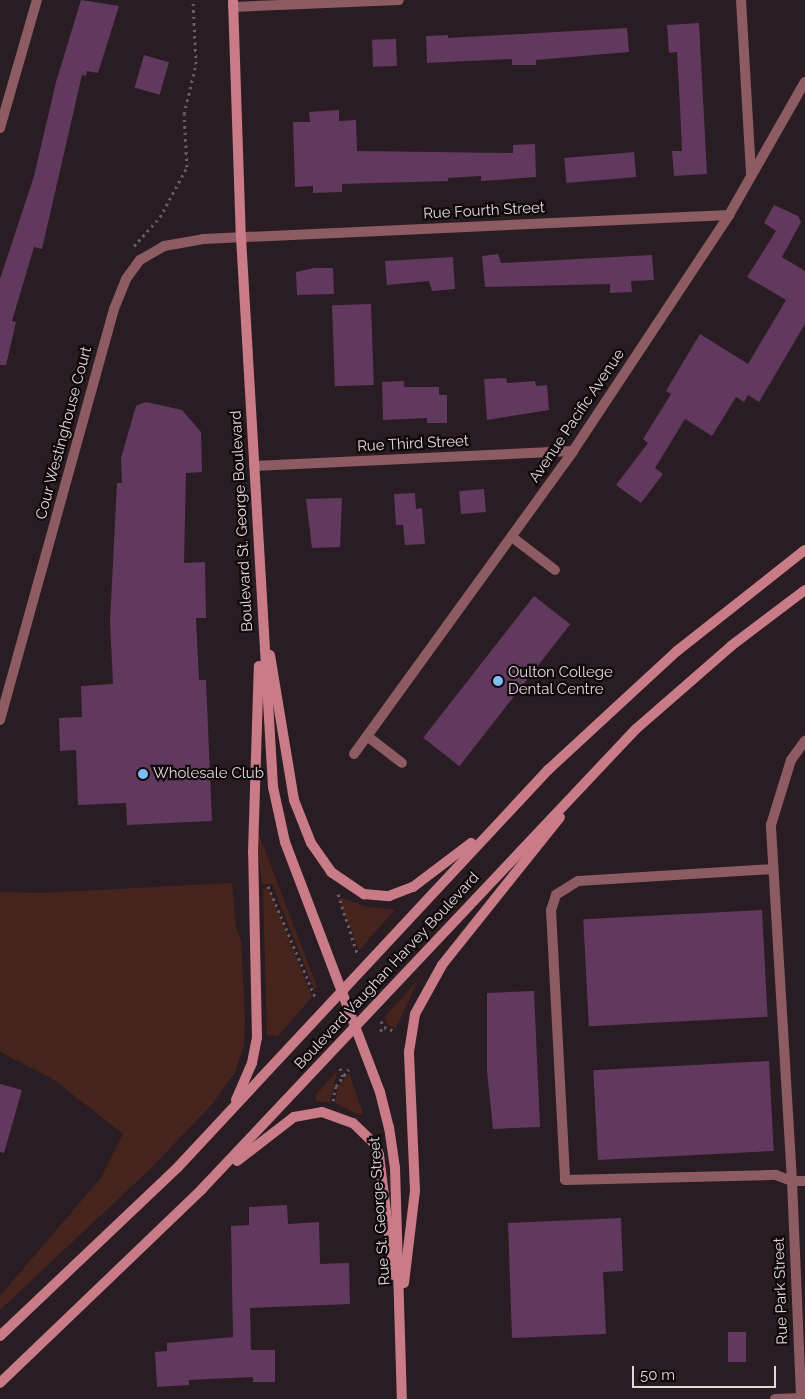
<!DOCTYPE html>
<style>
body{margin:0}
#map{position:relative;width:805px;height:1399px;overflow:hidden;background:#2a1c23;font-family:Raleway,sans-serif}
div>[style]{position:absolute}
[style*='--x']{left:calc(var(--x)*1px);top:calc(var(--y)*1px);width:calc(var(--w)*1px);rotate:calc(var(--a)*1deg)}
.green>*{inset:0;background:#46241e}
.building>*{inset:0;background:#61385e;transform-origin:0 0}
.path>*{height:3px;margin-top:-1.5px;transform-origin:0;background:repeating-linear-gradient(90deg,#695c62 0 2.5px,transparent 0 6.5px)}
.service>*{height:10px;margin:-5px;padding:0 5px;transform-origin:5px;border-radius:5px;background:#8c5c62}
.minor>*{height:10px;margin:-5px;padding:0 5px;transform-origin:5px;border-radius:5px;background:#8c5c62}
.secondary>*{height:10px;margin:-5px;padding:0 5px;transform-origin:5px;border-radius:5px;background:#c97c87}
.dots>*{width:14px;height:14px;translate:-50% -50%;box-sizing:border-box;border:2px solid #0f090b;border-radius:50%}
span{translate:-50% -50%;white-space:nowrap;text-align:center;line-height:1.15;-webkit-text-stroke:4.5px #0f090b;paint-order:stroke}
.street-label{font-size:15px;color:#e2d8dc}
.poi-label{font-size:15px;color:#e2d8dc}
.left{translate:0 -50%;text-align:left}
.scale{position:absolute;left:632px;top:1366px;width:144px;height:22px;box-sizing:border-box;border:2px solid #e2d8dc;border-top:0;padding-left:6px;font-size:15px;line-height:18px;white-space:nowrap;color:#e2d8dc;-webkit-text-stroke:4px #0f090b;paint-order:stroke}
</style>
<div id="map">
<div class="green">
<div style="clip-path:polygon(255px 824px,317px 987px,314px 989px,272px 884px,262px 884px)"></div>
<div style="clip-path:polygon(232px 883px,236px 927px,241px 940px,245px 1018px,244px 1045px,235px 1072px,213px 1103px,150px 1169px,0 1310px,0 1296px,100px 1179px,123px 1134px,53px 1079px,0 1052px,0 892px,40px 893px)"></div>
<div style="clip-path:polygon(263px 888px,269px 888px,312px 997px,278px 1036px,267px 1035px)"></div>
<div style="clip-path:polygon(338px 897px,368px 907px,395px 910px,359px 950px)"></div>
<div style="clip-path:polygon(418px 980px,396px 1028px,388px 1025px,384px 1018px)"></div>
<div style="clip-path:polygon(337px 1071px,330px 1103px,316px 1101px,315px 1096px)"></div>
<div style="clip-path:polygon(349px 1073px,363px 1113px,359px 1115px,335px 1103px,338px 1087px)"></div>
</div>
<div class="building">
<div style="clip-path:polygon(81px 0,119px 6px,98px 73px,87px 71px,86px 76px,82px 75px,42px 249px,34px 247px,12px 321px,16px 322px,6px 365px,0 365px,0 279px,34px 176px,56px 82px)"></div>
<div style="clip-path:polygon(699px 23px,707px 174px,674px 176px,672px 151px,682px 151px,680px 107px,677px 52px,669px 53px,667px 25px)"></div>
<div style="clip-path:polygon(627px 28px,629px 52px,536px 60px,536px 65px,512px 65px,512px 59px,427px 63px,426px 36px,448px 35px,448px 38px)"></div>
<div style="left:396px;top:39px;width:27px;height:24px;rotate:88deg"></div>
<div style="left:144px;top:55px;width:26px;height:34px;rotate:16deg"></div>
<div style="clip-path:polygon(339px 110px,339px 121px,356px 120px,357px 151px,513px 153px,513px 145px,535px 144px,536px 177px,481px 181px,481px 176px,448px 178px,448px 181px,342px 184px,342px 192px,313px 193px,313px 186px,295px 187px,293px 122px,310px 122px,309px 112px)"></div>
<div style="left:634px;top:152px;width:25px;height:70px;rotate:85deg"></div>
<div style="clip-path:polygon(774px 205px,798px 216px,801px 222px,782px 257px,805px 271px,805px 324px,759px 402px,748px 395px,744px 402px,736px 397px,712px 436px,685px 419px,655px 468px,663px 474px,641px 503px,616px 485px,648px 443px,643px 439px,671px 394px,666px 391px,700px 334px,748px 364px,786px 300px,747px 277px,776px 231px,764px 223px)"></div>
<div style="clip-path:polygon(498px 254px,501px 263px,652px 255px,654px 280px,631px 281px,632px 292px,610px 293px,610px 284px,485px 287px,482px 256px)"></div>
<div style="clip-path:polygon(453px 257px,455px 289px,432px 291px,429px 281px,387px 285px,385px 261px)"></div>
<div style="clip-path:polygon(314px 268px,333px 268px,334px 294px,297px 295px,296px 272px)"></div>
<div style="left:371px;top:304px;width:81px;height:39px;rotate:88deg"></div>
<div style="clip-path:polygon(506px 378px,507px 383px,535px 381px,536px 386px,547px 385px,549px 410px,487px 420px,484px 379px)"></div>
<div style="clip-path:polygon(404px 381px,404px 387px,439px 387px,439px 395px,447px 395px,447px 423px,427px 423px,427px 418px,383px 420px,382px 382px)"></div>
<div style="clip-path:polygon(146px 402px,182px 410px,201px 432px,202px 472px,186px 473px,184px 563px,205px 562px,206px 618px,196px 618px,199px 680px,206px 680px,212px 821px,127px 825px,126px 803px,78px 805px,76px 750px,60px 751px,59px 718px,82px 717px,81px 686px,113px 684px,110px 622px,117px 483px,122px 483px,121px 458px,136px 406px)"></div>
<div style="left:484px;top:489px;width:23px;height:25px;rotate:85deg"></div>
<div style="clip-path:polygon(415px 493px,416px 509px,422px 508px,425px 544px,405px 545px,403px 525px,396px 525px,394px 494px)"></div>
<div style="clip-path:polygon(342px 498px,340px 547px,312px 548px,306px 499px)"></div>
<div style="left:534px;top:596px;width:46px;height:180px;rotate:38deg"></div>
<div style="left:762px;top:910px;width:107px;height:179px;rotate:87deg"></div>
<div style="clip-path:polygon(534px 991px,540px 1127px,493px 1129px,487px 1071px,487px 993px)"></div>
<div style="left:769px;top:1061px;width:90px;height:176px;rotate:87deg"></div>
<div style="clip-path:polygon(0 1084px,22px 1090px,4px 1153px,0 1152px)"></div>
<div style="clip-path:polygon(287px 1205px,288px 1224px,319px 1222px,320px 1264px,349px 1263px,350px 1304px,250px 1308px,251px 1350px,275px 1350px,275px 1382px,253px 1382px,253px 1377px,189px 1380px,189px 1385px,157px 1387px,155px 1352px,167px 1351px,167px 1343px,233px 1337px,231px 1226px,249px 1225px,249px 1207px)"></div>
<div style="clip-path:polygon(621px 1218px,623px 1271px,603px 1272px,606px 1334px,512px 1338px,508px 1223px)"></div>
<div style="left:728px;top:1332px;width:18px;height:30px"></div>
</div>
<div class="path">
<div style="--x:134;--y:246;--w:39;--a:-48"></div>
<div style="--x:160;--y:217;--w:57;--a:-61.6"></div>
<div style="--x:187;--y:167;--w:53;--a:-93.2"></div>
<div style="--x:184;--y:114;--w:51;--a:-76.5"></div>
<div style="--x:196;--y:64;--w:64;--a:-92.7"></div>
<div style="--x:268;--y:886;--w:123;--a:67"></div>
<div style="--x:338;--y:894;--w:62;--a:72.1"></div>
<div style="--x:381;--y:1021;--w:7;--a:63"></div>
<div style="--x:384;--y:1027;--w:12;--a:20"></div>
<div style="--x:380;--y:1031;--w:6;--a:-45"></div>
<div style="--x:340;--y:1068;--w:9;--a:72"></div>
<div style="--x:333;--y:1101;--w:15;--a:-79"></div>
<div style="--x:336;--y:1086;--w:21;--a:-53"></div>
</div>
<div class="service">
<div style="--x:512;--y:537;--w:54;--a:37.5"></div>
<div style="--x:367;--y:736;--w:44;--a:37.6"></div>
<div style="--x:773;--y:869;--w:195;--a:176.5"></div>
<div style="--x:578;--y:881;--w:26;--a:148"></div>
<div style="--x:556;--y:895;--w:16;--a:108"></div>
<div style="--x:551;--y:910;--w:270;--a:87"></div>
<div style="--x:565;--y:1180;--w:211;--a:-1.4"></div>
<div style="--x:776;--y:1175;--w:17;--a:21"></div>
<div style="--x:792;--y:1181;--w:13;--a:0"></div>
<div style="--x:792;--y:1181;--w:357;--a:-93.4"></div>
<div style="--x:771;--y:825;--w:68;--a:-72.9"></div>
<div style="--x:791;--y:760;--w:24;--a:-54"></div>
</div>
<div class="minor">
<div style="--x:741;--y:0;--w:176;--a:86.7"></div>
<div style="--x:233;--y:7;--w:166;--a:-2.4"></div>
<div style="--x:0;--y:128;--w:133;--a:-73.9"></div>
<div style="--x:254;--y:466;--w:319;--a:-2.7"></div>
<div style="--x:0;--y:720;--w:427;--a:-74.5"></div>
<div style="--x:114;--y:309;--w:32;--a:-68"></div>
<div style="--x:126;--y:279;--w:24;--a:-54"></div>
<div style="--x:140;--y:260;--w:28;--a:-30"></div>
<div style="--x:164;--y:246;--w:40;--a:-10"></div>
<div style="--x:203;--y:239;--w:527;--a:-2.61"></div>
<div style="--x:354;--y:754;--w:374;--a:-54.1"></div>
<div style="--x:573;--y:451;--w:283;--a:-56.5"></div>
<div style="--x:729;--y:215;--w:153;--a:-60.3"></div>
<div style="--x:792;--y:1181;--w:218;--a:87.6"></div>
<div style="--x:775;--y:1399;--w:26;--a:-2"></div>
</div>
<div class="secondary">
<div style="--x:233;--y:0;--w:237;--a:88.1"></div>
<div style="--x:241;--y:237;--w:551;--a:86.67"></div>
<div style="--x:273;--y:787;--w:56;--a:77.7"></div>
<div style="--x:285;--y:842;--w:267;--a:69.2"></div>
<div style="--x:380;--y:1092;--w:36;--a:76"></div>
<div style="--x:389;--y:1127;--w:41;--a:81.7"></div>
<div style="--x:395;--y:1168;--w:231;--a:88.3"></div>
<div style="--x:270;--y:655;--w:147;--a:80.6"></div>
<div style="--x:294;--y:800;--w:46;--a:68.4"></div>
<div style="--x:311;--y:843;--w:35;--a:55"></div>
<div style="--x:331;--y:872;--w:40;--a:34"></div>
<div style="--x:364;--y:894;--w:25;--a:5"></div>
<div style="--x:389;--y:896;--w:26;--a:-21"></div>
<div style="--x:413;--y:887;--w:73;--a:-37.2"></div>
<div style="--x:236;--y:1100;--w:40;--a:-66.6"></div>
<div style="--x:252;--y:1063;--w:25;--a:-79"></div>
<div style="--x:257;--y:1038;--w:186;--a:-91.2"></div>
<div style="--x:253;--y:852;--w:186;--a:-88.2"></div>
<div style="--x:237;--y:1161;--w:72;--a:-37.7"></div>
<div style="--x:294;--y:1117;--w:28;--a:-10"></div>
<div style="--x:322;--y:1112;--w:33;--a:20"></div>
<div style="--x:353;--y:1123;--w:29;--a:44"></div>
<div style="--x:374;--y:1143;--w:13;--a:67"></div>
<div style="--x:379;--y:1155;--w:121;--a:82.9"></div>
<div style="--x:404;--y:1283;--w:93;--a:-83.2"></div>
<div style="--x:415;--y:1191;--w:139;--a:-92.5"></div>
<div style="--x:409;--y:1052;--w:38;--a:-81"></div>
<div style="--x:415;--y:1014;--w:56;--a:-61.1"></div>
<div style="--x:442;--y:965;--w:189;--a:-51.4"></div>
<div style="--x:0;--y:1336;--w:245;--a:-43.5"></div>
<div style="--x:178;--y:1167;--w:543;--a:-47.02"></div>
<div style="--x:548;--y:770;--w:176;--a:-42.7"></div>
<div style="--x:677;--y:651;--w:163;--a:-38.3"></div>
<div style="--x:0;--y:1383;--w:280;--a:-43.8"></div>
<div style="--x:202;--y:1189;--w:632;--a:-46.67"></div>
<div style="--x:636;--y:729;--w:126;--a:-41.1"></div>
<div style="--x:731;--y:646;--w:93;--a:-37.1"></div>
</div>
<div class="dots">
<div style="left:498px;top:681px;background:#7dbef9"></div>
<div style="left:143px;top:774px;background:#7dbef9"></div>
</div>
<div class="street-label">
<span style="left:484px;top:211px;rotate:-3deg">Rue Fourth Street</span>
<span style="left:577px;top:416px;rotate:-56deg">Avenue Pacific Avenue</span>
<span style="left:64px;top:433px;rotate:-75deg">Cour Westinghouse Court</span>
<span style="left:413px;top:444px;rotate:-3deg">Rue Third Street</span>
<span style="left:242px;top:521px;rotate:-93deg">Boulevard St. George Boulevard</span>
<span style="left:387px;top:971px;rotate:-47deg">Boulevard Vaughan Harvey Boulevard</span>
<span style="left:380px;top:1211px;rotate:-94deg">Rue St. George Street</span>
<span style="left:781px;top:1291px;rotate:-92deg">Rue Park Street</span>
</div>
<div class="poi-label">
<span class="left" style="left:508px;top:681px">Oulton College<br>Dental Centre</span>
<span class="left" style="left:153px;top:774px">Wholesale Club</span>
</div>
<div class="scale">50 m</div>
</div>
